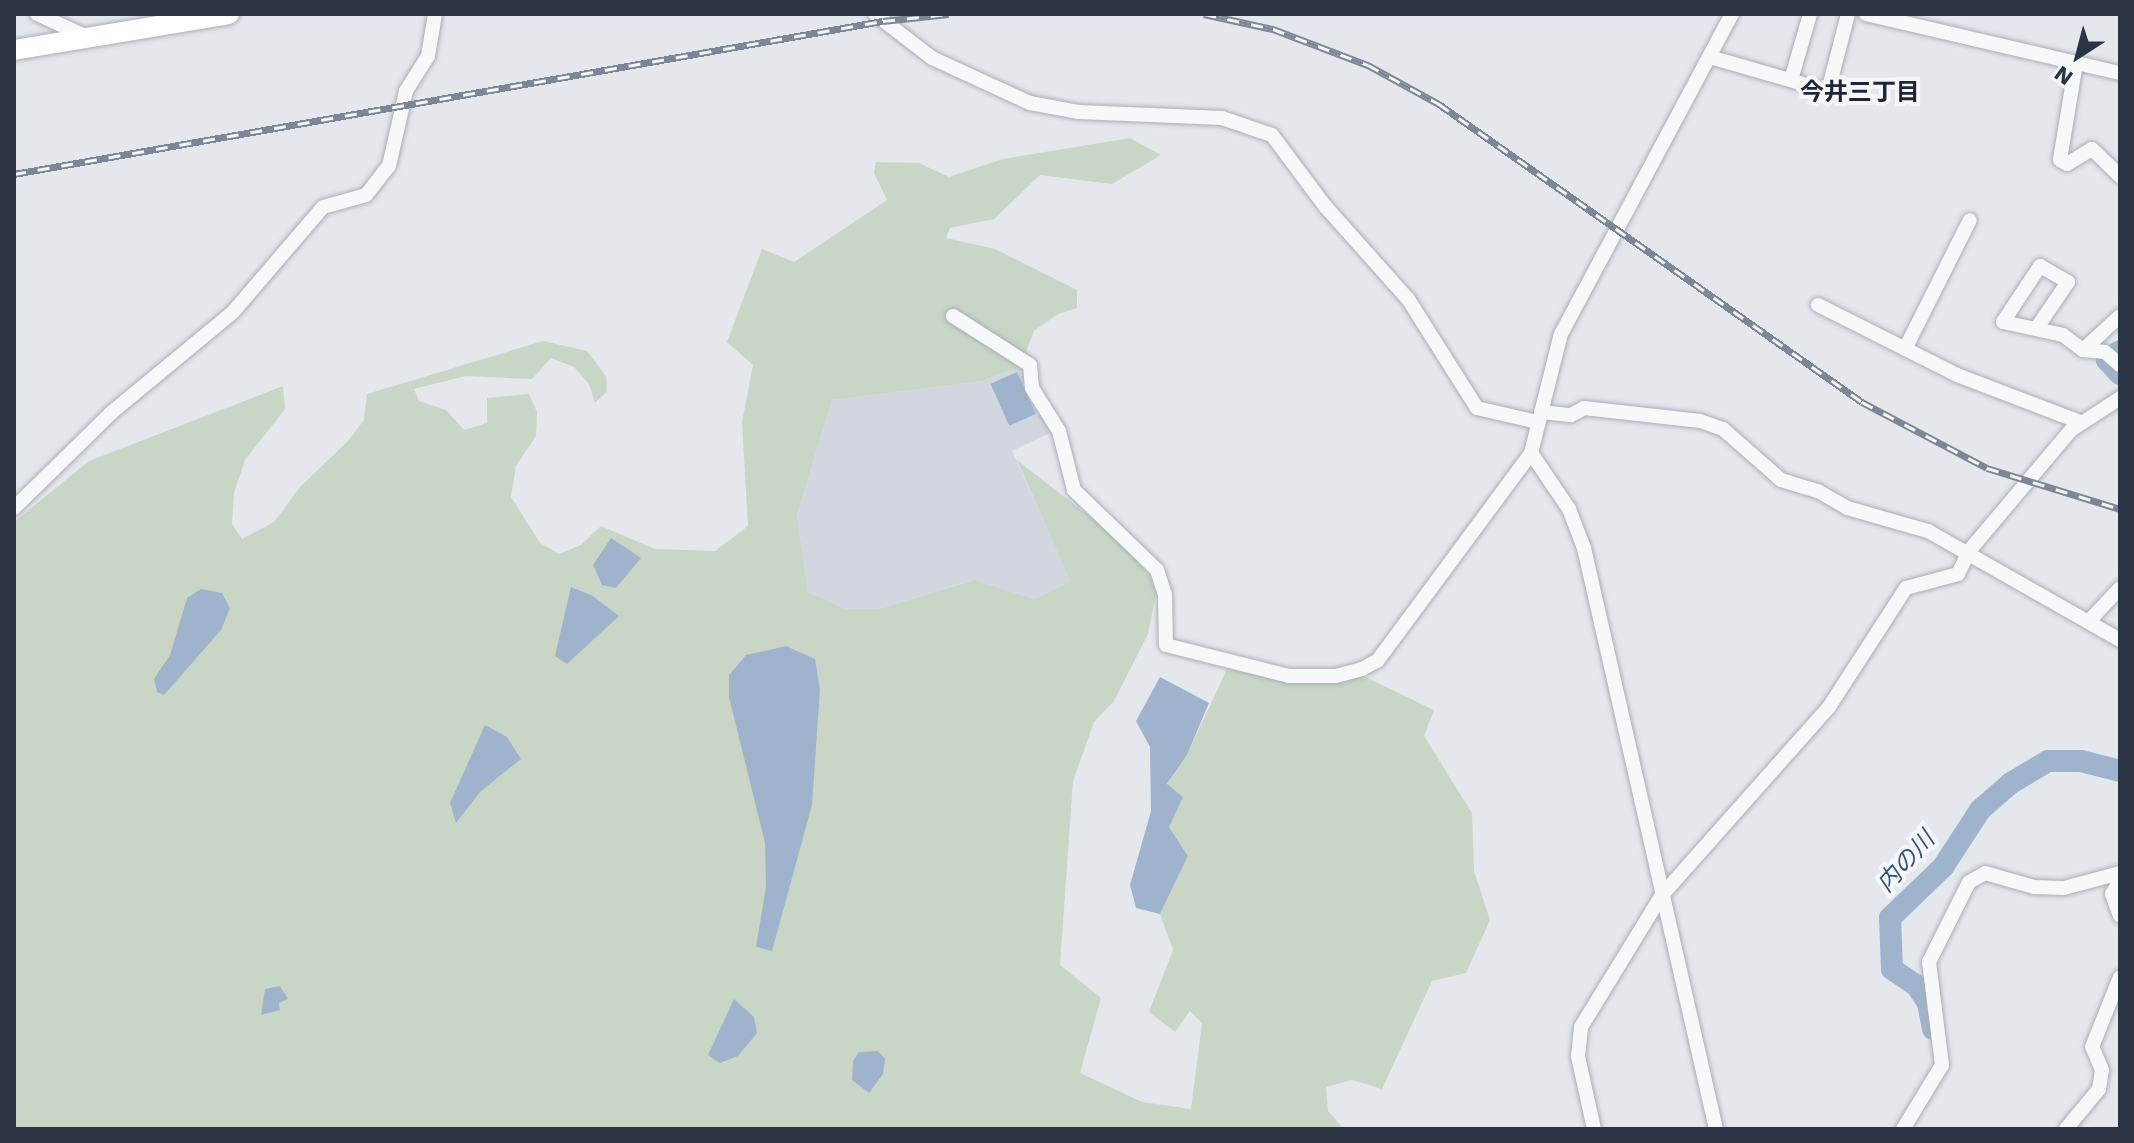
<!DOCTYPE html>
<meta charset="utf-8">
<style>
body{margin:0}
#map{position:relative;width:2134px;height:1143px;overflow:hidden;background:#e4e7ec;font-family:"Work Sans","Noto Sans JP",sans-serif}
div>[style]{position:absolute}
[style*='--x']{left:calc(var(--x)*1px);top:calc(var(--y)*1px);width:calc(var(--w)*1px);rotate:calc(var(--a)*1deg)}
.built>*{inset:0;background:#d2d6de}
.green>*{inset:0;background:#c9d6c5}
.water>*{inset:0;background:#9fb4cc;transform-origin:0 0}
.river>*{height:22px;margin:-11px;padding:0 11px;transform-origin:11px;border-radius:11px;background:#9fb4cc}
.roads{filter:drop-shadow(0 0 2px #a9aeb7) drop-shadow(0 0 2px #a9aeb7)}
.minor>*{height:14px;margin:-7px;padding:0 7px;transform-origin:7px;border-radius:7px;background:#f7f8fa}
.highway>*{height:20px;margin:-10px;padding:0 10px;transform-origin:10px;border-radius:10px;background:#fff}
.rail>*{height:7px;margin-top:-3.5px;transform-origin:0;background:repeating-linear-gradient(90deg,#f4f6f9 0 12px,#7d8696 0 24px);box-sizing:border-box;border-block:2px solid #7d8696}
span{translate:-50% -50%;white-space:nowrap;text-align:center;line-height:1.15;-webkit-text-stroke:8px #f4f6f9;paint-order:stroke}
.neighbourhood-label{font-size:24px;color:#1d2536;font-weight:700}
.water-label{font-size:24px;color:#34527a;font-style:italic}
.frame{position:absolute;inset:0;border:16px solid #2b3445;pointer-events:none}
.north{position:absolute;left:2038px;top:16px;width:80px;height:80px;-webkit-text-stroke:6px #f4f6f9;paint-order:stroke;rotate:216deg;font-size:22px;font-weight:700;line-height:32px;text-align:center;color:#2b3445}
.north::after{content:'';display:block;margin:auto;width:28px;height:36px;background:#2b3445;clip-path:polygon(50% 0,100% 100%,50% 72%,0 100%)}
</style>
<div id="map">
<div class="built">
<div style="clip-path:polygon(1020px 367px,1052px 432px,1012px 451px,1072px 582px,1034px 599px,973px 580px,879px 609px,846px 609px,808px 592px,797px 515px,832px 400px,982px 381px)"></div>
</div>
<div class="green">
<div style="clip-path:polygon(1130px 138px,1161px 155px,1112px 184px,1040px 175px,994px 219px,950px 228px,946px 238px,995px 249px,1077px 290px,1077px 308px,1058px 314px,1034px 331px,1020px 367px,982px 381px,832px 400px,797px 515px,808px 592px,846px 609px,879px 609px,974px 580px,1034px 599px,1071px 582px,1017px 460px,1126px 545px,1151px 579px,1156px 593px,1148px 634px,1114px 701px,1094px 722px,1073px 781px,1060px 965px,1101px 998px,1080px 1073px,1142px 1102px,1191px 1109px,1202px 1023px,1190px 1011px,1175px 1032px,1149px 1012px,1173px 950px,1160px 914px,1188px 856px,1169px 827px,1167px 785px,1187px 755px,1227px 669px,1290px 682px,1361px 675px,1434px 710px,1424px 736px,1472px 813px,1474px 871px,1490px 920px,1466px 973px,1432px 981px,1382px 1089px,1352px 1080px,1326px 1087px,1328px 1111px,1344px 1129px,14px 1129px,14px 522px,89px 461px,283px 386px,285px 409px,245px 460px,234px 493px,232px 524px,242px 539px,274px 522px,300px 487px,348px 441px,364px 420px,367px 394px,543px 341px,587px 351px,606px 376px,607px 391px,595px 403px,589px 384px,574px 367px,551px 358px,532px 379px,466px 376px,414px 389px,419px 401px,446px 410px,464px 430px,487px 423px,487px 398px,529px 394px,537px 412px,536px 436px,516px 466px,511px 497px,540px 543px,559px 554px,581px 545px,601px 526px,655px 549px,715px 551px,748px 526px,742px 422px,753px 365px,727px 342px,762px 249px,794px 262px,887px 200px,874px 173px,876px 162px,919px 163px,949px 177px,1003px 159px)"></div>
</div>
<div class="water">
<div style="left:1017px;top:372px;width:46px;height:29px;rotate:66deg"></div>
<div style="clip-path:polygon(611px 538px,641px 558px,616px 588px,602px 585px,593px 565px)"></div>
<div style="clip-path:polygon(571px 587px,593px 596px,619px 616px,567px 664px,555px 656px)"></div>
<div style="clip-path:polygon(201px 589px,222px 593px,230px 608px,221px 630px,164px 695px,157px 692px,154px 679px,170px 655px,187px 598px)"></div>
<div style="clip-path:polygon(786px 646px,815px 659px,820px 690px,812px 805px,772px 951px,756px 947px,766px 887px,765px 843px,729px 697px,729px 675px,746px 655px)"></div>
<div style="clip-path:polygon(1160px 677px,1209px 703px,1187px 755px,1167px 784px,1183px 797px,1169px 827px,1188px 856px,1160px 914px,1136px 908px,1130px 885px,1151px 811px,1150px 747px,1136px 721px)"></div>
<div style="clip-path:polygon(485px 725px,507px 737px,521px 759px,481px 791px,456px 823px,450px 803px)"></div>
<div style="clip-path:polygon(280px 986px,288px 999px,279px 1003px,280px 1010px,261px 1015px,265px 989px)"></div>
<div style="clip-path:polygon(734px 999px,754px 1017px,757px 1033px,738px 1056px,720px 1063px,708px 1055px)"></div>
<div style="clip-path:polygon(878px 1051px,885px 1059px,883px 1074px,869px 1093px,852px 1080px,853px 1061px,859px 1052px)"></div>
</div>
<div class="river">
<div style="--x:2120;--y:351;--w:16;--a:145"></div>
<div style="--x:2107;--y:360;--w:19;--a:47"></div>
<div style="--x:1933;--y:1029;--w:26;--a:-101"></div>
<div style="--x:1928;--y:1003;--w:20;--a:-123"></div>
<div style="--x:1917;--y:986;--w:30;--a:-146"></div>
<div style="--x:1892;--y:969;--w:51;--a:-92.2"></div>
<div style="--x:1890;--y:918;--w:74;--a:-43.9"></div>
<div style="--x:1943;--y:867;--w:68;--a:-57"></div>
<div style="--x:1980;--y:810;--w:41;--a:-41.1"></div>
<div style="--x:2011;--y:783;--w:43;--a:-30.7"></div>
<div style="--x:2048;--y:761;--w:33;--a:0"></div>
<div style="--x:2081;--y:761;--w:40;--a:14.4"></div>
</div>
<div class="roads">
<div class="minor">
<div style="--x:37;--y:14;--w:55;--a:24.7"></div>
<div style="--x:875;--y:14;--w:72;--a:37.7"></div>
<div style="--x:932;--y:58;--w:108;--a:24.7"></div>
<div style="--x:1030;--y:103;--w:50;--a:10.4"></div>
<div style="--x:1079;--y:112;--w:143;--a:2.4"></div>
<div style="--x:1222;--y:118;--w:53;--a:18.8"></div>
<div style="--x:1272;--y:135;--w:89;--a:53.3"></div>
<div style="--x:1325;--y:206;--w:125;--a:48.3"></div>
<div style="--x:1408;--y:299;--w:129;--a:57.7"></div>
<div style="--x:1477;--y:408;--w:62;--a:13.1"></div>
<div style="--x:1866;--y:14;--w:261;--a:13.1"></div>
<div style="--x:1710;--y:57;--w:123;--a:16.1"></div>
<div style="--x:1828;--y:91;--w:80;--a:-75.4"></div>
<div style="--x:2076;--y:63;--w:98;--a:99.4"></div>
<div style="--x:2060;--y:160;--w:8;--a:30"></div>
<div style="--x:2067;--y:164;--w:29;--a:-31"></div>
<div style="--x:2092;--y:149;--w:39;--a:44"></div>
<div style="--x:1791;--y:80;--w:69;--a:-73.9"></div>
<div style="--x:1818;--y:305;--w:156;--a:26.7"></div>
<div style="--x:1957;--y:375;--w:132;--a:20.9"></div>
<div style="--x:953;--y:316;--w:91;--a:32.5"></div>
<div style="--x:1030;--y:365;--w:23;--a:85"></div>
<div style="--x:1032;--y:388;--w:51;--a:57.9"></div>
<div style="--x:1059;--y:431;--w:61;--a:75.7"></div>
<div style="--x:1074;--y:490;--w:115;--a:43.9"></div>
<div style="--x:1157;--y:570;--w:25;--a:72"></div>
<div style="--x:1165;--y:594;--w:51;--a:88.9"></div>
<div style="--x:1166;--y:645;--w:127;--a:14.1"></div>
<div style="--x:1289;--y:676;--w:47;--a:0"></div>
<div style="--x:1336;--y:676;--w:27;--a:-15"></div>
<div style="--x:1362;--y:669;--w:18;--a:-29"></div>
<div style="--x:1378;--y:660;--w:257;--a:-53.5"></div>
<div style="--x:1531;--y:453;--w:123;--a:-75.9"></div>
<div style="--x:1561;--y:334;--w:363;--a:-61.9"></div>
<div style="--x:2036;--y:329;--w:57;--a:-55.8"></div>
<div style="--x:2068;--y:282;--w:32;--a:-150"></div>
<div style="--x:2040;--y:266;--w:67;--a:123.5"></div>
<div style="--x:2003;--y:322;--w:61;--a:12.2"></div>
<div style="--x:2063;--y:335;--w:25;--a:37"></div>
<div style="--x:2083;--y:350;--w:22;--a:5"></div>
<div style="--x:2105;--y:352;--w:20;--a:41"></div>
<div style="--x:1905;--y:349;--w:144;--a:-63.3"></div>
<div style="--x:2083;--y:350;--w:50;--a:-42.6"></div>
<div style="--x:1541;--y:412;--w:30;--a:6"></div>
<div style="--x:1571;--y:415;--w:15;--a:-28"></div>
<div style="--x:1584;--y:408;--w:117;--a:6.4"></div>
<div style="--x:1700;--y:421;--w:24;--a:19"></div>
<div style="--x:1723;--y:429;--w:77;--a:41.3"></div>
<div style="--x:1781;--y:480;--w:39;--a:17"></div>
<div style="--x:1818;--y:491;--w:34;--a:30"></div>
<div style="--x:1847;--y:508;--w:84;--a:15.9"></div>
<div style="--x:1928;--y:531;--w:221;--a:29.6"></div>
<div style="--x:1531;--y:453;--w:68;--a:55.8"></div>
<div style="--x:1569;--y:509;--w:42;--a:69"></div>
<div style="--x:1584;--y:548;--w:596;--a:77.2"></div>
<div style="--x:14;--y:508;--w:136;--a:-44.4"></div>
<div style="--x:111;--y:413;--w:158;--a:-39.6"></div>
<div style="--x:233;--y:312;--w:138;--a:-49.4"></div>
<div style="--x:323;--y:207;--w:45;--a:-15.6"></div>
<div style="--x:366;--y:195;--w:37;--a:-52"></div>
<div style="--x:389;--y:166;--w:77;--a:-77.2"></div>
<div style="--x:406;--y:91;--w:41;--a:-57.8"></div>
<div style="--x:428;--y:56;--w:43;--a:-80.5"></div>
<div style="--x:2089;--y:621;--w:45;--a:-46.8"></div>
<div style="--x:2120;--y:881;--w:15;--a:122"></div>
<div style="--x:2112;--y:894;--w:23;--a:70"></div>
<div style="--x:1594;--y:1129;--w:75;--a:-102.4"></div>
<div style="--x:1578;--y:1056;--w:29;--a:-84"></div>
<div style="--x:1581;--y:1027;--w:155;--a:-58.5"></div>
<div style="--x:1662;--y:895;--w:251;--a:-48.4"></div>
<div style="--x:1829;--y:707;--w:142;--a:-57.1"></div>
<div style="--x:1906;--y:588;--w:54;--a:-15.1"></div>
<div style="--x:1958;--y:574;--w:25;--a:-64"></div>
<div style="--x:1969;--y:551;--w:158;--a:-49.9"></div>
<div style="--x:2071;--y:430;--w:59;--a:-33.1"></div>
<div style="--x:1903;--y:1129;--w:75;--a:-58.6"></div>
<div style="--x:1942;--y:1065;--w:104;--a:-97.2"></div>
<div style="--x:1929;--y:962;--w:89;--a:-63.4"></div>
<div style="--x:1969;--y:882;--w:18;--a:-29"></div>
<div style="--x:1985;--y:873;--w:51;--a:15.9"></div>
<div style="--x:2034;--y:887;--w:30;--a:2"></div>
<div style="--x:2064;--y:888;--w:58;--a:-15"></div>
<div style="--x:2066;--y:1129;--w:52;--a:-50.5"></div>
<div style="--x:2099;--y:1089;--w:19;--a:-81"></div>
<div style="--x:2102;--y:1070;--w:25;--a:-113"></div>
<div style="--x:2092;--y:1047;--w:75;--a:-68.2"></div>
</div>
<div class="highway">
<div style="--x:14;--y:50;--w:218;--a:-9.5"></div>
</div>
</div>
<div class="rail">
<div style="--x:1204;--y:14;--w:71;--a:12.3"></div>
<div style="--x:1273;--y:29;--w:102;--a:20.8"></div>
<div style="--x:1368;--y:65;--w:81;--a:28.8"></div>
<div style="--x:1439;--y:104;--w:517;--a:35.16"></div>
<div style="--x:1862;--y:402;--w:141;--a:27.8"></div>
<div style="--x:1987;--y:468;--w:139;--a:17.1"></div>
<div style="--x:14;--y:174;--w:882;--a:-9.99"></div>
<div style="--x:883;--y:21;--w:66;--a:-6.1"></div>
</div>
<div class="neighbourhood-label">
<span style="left:1860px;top:93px">今井三丁目</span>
</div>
<div class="water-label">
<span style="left:1906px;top:862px;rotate:-48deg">内の川</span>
</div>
<div class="frame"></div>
<div class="north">N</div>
</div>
